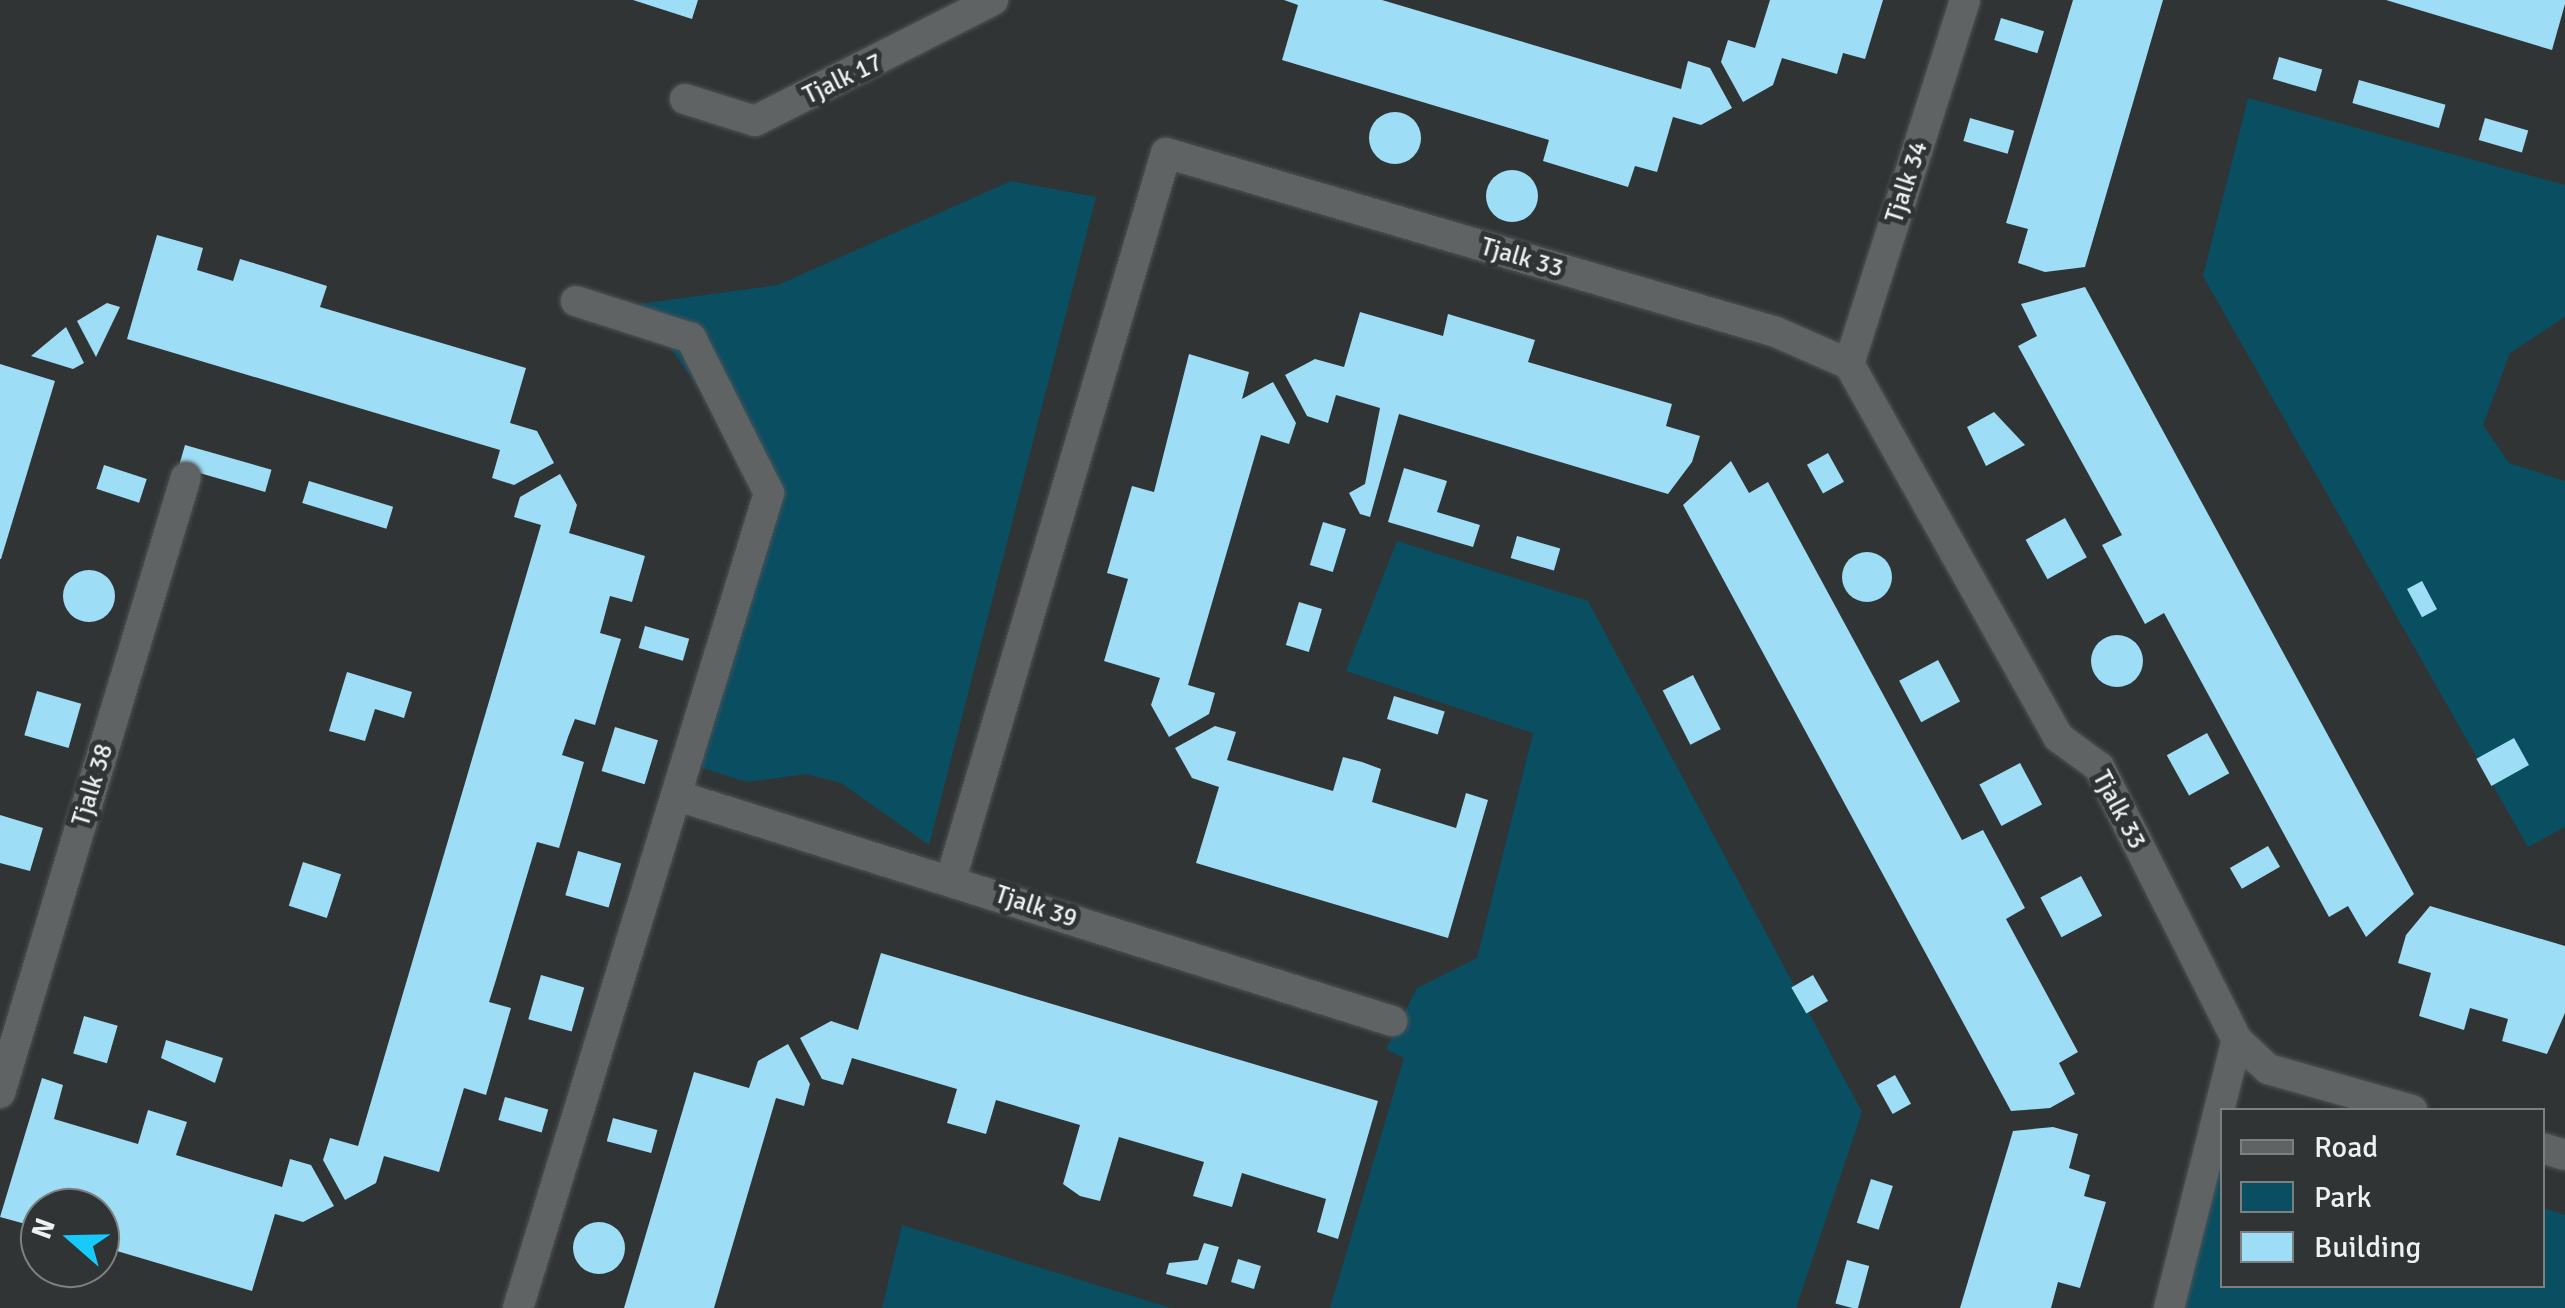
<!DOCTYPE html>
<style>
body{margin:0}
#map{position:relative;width:2565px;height:1308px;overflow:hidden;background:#303435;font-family:Signika,sans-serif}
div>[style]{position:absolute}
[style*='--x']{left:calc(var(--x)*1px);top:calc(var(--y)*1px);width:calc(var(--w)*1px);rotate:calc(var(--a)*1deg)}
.green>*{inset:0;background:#0a4e62}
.building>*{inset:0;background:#9eddf6;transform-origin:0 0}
.round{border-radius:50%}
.roads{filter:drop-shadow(0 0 2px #505354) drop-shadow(0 0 2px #505354)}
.pedestrian>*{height:30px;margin:-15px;padding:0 15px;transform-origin:15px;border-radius:15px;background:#5f6364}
.minor>*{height:30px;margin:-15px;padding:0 15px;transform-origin:15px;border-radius:15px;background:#5f6364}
span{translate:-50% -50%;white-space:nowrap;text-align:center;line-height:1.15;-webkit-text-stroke:10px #303435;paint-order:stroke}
.street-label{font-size:25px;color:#eef1f1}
.legend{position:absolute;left:2220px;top:1108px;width:325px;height:180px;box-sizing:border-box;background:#303435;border:2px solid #7c8080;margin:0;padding:12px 18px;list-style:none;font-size:30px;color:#eef1f1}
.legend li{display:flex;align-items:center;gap:20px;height:50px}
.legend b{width:50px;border:2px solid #7c8080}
.north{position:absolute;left:20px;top:1188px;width:100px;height:100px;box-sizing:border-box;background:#303435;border:2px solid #7c8080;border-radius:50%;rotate:290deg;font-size:28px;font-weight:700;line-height:40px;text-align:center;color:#eef1f1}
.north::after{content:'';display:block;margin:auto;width:35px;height:45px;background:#16cafb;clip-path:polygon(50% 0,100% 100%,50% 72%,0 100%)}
</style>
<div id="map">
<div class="green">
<div style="clip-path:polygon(2248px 98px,2565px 185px,2565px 317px,2510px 353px,2483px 425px,2509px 463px,2565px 481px,2565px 827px,2528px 847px,2203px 276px)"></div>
<div style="clip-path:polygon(1011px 181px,1096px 197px,929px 845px,841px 783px,807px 774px,747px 782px,702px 768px,700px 732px,769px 487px,639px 304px,778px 285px)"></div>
<div style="clip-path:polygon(1397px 541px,1588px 601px,1862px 1112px,1796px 1308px,1330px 1308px,1404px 1058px,1386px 1049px,1417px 988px,1477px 958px,1533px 733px,1346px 671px)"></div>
<div style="clip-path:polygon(2222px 1144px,2222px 1286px,2542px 1286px,2543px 1208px,2565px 1215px,2565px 1308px,2171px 1308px)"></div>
<div style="clip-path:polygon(902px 1225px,1171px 1308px,882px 1308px)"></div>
</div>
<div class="building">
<div style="clip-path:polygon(633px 0,698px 0,692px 19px)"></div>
<div style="clip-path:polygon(1284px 0,1382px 0,1681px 89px,1688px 61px,1710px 68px,1732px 108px,1701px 125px,1673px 117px,1657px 172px,1635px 166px,1628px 187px,1543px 161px,1549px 140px,1282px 60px,1298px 5px)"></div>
<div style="clip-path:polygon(1770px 0,1883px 0,1865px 59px,1843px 53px,1837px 74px,1782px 58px,1773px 85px,1743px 102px,1721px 62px,1728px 40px,1755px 48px)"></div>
<div style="clip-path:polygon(2073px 0,2163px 0,2085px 267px,2045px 272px,2018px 263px,2028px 229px,2006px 223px)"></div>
<div style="clip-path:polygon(2386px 0,2565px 0,2565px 4px,2552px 50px)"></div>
<div style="left:2001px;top:18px;width:45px;height:23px;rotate:17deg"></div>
<div style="left:2279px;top:57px;width:45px;height:23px;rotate:16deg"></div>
<div style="left:2359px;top:80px;width:90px;height:24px;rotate:16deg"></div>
<div class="round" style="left:1369px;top:112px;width:52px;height:52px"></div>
<div style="left:1970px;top:118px;width:46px;height:24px;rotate:16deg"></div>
<div style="left:2485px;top:118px;width:45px;height:23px;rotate:16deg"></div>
<div class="round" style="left:1486px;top:170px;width:52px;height:52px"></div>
<div style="clip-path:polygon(157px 235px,203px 248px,197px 270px,233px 281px,240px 259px,283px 272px,327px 286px,320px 307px,526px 368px,510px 423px,537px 431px,554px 463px,514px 485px,492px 478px,500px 450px,127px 339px)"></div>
<div style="clip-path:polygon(2085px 287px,2414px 894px,2366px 937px,2348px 906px,2329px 917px,2164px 613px,2145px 624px,2102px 545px,2122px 535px,2018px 346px,2037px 336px,2021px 304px)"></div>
<div style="clip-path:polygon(107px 303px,120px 307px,96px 357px,77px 321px)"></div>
<div style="clip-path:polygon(1360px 312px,1443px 336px,1448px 314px,1535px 340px,1528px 362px,1672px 404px,1666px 426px,1700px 436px,1692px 462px,1668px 494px,1399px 414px,1370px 517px,1360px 514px,1349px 493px,1365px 484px,1380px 408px,1336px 395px,1328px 423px,1307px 416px,1285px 375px,1315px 359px,1344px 367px)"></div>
<div style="clip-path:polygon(66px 327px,84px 363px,73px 369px,31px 356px)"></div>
<div style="clip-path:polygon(1189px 354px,1249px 372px,1242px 399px,1273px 382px,1296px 423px,1289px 444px,1261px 435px,1188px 685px,1215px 693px,1209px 714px,1169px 737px,1151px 705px,1160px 678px,1104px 661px,1128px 579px,1107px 573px,1132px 486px,1154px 492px)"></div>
<div style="clip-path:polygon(0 364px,55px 381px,1px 559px,0 559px)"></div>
<div style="clip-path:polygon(1994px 412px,2025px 445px,1986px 466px,1967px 427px)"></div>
<div style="left:185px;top:445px;width:90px;height:23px;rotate:16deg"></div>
<div style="left:1828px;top:453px;width:33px;height:24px;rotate:61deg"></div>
<div style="clip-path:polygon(1731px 461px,1749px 493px,1768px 482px,1962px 840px,1983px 830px,2025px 908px,2006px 919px,2078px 1052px,2059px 1063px,2075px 1094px,2050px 1108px,2011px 1111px,1683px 505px)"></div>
<div style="left:104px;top:465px;width:45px;height:25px;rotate:18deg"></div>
<div style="clip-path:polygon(1404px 468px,1447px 481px,1437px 512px,1480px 525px,1473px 547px,1388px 522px)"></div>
<div style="clip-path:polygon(560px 474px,577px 505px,569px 533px,645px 556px,632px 602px,610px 596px,600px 633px,621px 639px,595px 725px,575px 719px,568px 737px,562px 755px,584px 762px,559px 848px,537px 842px,495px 983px,489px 1002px,511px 1008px,486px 1095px,464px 1088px,439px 1172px,384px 1156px,376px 1183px,345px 1200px,323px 1160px,330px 1138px,358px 1146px,541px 525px,514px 517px,520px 497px)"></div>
<div style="left:309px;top:481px;width:88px;height:23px;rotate:17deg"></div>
<div style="left:2065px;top:518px;width:45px;height:45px;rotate:61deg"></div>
<div style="left:1323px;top:522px;width:24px;height:45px;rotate:17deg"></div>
<div style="left:1517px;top:536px;width:45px;height:23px;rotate:16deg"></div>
<div class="round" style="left:1842px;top:552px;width:50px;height:50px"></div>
<div class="round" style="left:63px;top:570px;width:52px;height:52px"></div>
<div style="left:2422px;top:581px;width:32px;height:17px;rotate:62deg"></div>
<div style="left:1299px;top:602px;width:24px;height:45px;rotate:17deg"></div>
<div style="left:645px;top:626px;width:46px;height:23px;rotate:16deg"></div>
<div class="round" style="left:2091px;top:635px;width:52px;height:52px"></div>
<div style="left:1938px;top:660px;width:47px;height:44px;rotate:62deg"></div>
<div style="clip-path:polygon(347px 672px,412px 692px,404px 718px,375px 709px,365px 741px,329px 731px)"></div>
<div style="left:1693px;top:675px;width:61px;height:34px;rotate:63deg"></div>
<div style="left:37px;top:691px;width:46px;height:46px;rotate:16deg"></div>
<div style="left:1394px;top:696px;width:53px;height:24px;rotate:17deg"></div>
<div style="clip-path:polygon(1215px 726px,1236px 732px,1227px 760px,1333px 791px,1343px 757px,1362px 762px,1381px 769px,1372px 802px,1456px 828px,1466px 793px,1488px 800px,1448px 938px,1196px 863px,1219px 787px,1192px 778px,1175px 748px)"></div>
<div style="left:615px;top:727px;width:45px;height:46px;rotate:17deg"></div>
<div style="left:2207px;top:733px;width:46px;height:46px;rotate:61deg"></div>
<div style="left:2514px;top:738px;width:31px;height:43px;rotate:61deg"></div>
<div style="left:2020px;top:763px;width:47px;height:46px;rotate:62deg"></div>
<div style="clip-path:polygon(0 815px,43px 828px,30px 871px,0 863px)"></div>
<div style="left:2268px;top:846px;width:24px;height:44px;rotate:60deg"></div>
<div style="left:578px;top:851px;width:45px;height:46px;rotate:16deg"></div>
<div style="left:303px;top:862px;width:40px;height:46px;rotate:18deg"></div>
<div style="left:2081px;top:876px;width:45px;height:46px;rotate:62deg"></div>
<div style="clip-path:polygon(2430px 906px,2565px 946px,2565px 1013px,2547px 1054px,2502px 1041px,2508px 1019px,2470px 1008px,2464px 1030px,2419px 1016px,2431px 973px,2398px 963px,2406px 935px)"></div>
<div style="clip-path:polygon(881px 953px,1378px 1101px,1338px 1239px,1317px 1232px,1326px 1199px,1242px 1173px,1232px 1207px,1193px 1196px,1204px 1162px,1119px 1137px,1100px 1201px,1080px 1196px,1063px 1184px,1080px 1125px,996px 1100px,986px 1134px,947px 1123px,957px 1089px,852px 1058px,843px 1085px,822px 1079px,800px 1038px,831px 1021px,858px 1030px)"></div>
<div style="left:541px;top:975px;width:45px;height:46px;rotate:16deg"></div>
<div style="left:1813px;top:975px;width:30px;height:25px;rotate:60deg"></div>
<div style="left:84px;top:1016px;width:35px;height:39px;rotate:16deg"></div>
<div style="clip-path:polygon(166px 1040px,223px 1058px,215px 1083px,161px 1058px)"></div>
<div style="clip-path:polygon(788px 1044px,810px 1084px,804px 1106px,776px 1098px,714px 1308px,624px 1308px,694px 1072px,749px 1088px,758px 1061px)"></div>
<div style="left:1895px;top:1075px;width:33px;height:21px;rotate:61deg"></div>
<div style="clip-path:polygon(42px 1078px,63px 1085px,54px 1119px,138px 1144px,148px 1110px,187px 1122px,176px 1155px,282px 1187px,290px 1159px,311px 1165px,334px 1206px,303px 1222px,275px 1214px,252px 1291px,100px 1246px,100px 1208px,40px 1208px,40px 1228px,0 1217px)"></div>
<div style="left:505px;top:1097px;width:45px;height:24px;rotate:16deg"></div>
<div style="left:613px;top:1118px;width:46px;height:24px;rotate:15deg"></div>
<div style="clip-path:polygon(2053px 1127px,2078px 1134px,2069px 1168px,2090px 1175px,2084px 1196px,2106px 1202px,2080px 1288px,2058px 1282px,2051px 1308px,1960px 1308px,2013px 1131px)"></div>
<div style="left:1871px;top:1179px;width:23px;height:46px;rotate:18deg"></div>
<div class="round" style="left:573px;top:1222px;width:52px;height:52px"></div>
<div style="clip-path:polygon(1204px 1243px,1219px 1247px,1207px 1285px,1166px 1274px,1169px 1263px,1198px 1260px)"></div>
<div style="left:1238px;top:1259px;width:24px;height:24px;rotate:17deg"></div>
<div style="left:1847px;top:1260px;width:23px;height:45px;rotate:15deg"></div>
</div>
<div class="roads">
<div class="pedestrian">
<div style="--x:2169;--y:1308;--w:276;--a:-75.8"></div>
</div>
<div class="minor">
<div style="--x:685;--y:99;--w:73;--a:17.4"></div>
<div style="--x:755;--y:121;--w:267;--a:-26.9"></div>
<div style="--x:1849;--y:364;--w:382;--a:-72.3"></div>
<div style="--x:678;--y:796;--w:749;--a:17.49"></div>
<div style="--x:951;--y:879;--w:757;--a:-73.5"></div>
<div style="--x:1166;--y:153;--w:636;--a:16.35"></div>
<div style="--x:1776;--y:332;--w:80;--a:23.7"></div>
<div style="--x:1849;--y:364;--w:428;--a:60.7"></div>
<div style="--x:2058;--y:737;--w:51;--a:36.2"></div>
<div style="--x:2099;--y:767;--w:306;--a:63.2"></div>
<div style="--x:2237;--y:1040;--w:42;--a:43.1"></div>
<div style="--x:2268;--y:1069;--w:150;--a:15.9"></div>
<div style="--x:0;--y:1093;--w:643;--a:-73.2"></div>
<div style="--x:2542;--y:1148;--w:24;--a:17"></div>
<div style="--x:518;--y:1308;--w:853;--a:-72.88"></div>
<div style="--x:769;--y:493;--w:174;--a:-116.7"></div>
<div style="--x:691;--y:338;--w:121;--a:-162.2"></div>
</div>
</div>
<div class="street-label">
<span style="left:843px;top:79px;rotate:-26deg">Tjalk 17</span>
<span style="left:1907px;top:182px;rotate:-72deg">Tjalk 34</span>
<span style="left:1522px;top:258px;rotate:16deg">Tjalk 33</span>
<span style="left:93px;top:785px;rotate:-73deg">Tjalk 38</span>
<span style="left:2119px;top:810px;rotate:62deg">Tjalk 33</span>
<span style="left:1036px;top:907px;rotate:18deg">Tjalk 39</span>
</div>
<ul class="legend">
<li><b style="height:12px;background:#5f6364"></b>Road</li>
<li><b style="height:28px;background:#0a4e62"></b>Park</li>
<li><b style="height:28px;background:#9eddf6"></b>Building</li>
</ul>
<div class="north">N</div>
</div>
